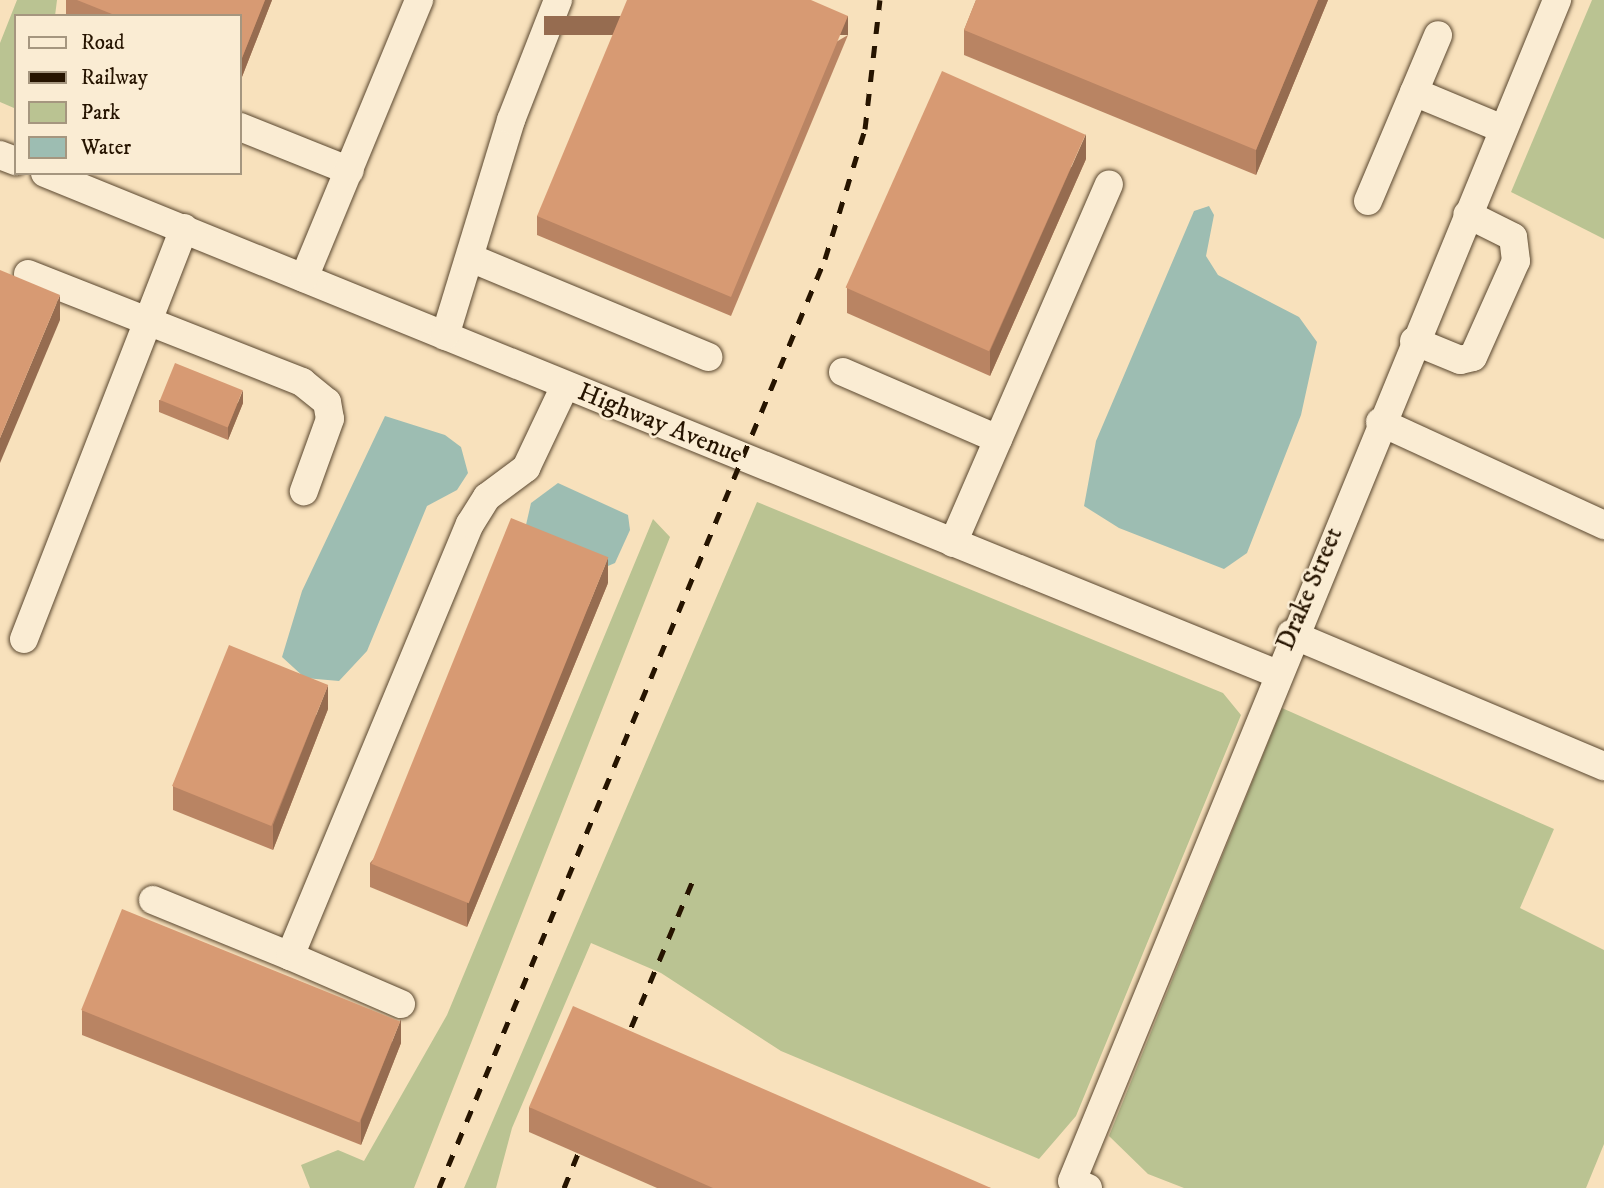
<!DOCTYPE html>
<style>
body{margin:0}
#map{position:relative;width:1604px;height:1188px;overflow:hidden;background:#f8e1bc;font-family:"IM FELL DW Pica",serif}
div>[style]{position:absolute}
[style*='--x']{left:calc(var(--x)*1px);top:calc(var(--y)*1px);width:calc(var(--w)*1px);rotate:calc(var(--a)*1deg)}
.green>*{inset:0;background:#bac392}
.water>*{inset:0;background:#9dbdb2}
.roads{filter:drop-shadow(0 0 2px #5a472f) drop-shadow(0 0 2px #5a472f)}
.minor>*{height:28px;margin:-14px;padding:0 14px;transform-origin:14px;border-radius:14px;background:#faecd3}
.rail>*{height:5px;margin-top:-2.5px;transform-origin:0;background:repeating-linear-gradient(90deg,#261400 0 12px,transparent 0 24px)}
.wall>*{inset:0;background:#b98463}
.shaded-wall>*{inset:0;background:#966c50;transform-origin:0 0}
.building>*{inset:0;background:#d79a73;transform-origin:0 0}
span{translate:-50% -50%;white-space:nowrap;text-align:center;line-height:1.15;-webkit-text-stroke:5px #faecd3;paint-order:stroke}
.street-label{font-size:26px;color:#261400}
.legend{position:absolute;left:14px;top:14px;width:228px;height:161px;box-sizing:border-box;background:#faecd3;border:2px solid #a5967f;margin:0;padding:9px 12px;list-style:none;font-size:21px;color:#261400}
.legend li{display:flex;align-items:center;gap:14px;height:35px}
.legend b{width:35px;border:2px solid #a5967f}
</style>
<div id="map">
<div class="green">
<div style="clip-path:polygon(17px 0,57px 0,55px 16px,16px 16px,14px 108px,0 102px,0 43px)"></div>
<div style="clip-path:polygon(1592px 0,1604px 0,1604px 239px,1511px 192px)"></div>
<div style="clip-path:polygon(757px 502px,1223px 693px,1241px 715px,1076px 1116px,1039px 1159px,781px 1051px,661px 973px,591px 943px,512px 1128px,496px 1188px,464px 1188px)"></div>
<div style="clip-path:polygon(653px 519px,670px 537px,414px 1188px,310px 1188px,301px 1165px,338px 1150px,364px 1161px,447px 1015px)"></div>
<div style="clip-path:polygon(1282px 708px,1554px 829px,1520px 908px,1604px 950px,1604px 1144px,1586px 1188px,1184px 1188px,1148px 1174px,1109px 1136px)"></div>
</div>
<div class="water">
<div style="clip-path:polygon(1209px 206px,1214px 215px,1206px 256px,1218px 275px,1299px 317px,1317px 342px,1301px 415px,1247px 553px,1224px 569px,1119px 528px,1084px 506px,1096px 441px,1194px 211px)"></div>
<div style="clip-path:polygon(385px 416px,445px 435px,461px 447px,468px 473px,457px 490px,427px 506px,367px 651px,339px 681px,305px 678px,282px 657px,302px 591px)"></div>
<div style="clip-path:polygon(558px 483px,628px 515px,630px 530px,615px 563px,608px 566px,526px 525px,531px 503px)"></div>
</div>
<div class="roads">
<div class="minor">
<div style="--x:1414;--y:92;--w:96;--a:22.6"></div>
<div style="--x:240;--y:127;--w:118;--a:21.8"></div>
<div style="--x:0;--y:155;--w:17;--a:21"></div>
<div style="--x:45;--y:173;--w:1328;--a:22.12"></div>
<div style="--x:1368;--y:201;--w:180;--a:-67.1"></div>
<div style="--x:473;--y:259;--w:255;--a:22.6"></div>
<div style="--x:28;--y:274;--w:295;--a:21.5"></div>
<div style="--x:302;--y:382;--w:32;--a:39"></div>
<div style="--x:327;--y:402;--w:17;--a:80"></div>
<div style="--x:330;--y:419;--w:77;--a:109.9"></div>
<div style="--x:304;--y:278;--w:301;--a:-67.5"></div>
<div style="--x:445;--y:336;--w:226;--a:-73"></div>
<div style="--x:511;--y:120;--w:129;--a:-68.6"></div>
<div style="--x:1414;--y:341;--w:50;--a:22.4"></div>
<div style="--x:1460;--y:360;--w:13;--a:-13"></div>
<div style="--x:1473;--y:357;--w:105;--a:-65.9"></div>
<div style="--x:1516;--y:261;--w:24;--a:-97"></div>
<div style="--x:1513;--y:237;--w:51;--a:-153.4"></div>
<div style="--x:843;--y:372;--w:169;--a:23.4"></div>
<div style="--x:1380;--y:422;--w:247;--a:24.7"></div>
<div style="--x:953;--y:543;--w:391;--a:-66.5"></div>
<div style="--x:1291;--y:634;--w:340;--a:22.9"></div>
<div style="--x:24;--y:639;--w:441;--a:-68.7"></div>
<div style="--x:153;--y:900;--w:148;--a:22.2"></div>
<div style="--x:290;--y:956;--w:468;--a:-67.4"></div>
<div style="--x:470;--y:524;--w:32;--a:-58"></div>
<div style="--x:487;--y:497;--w:49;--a:-36.6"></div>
<div style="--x:526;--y:468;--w:91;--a:-64.6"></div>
<div style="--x:290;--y:956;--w:121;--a:23.4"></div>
<div style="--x:1088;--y:1188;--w:17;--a:-156"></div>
<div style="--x:1072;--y:1181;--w:1277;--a:-67.67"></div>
</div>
</div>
<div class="rail">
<div style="--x:622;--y:1049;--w:189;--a:-67.2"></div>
<div style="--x:439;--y:1188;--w:1006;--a:-67.44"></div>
<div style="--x:825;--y:259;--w:136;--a:-72.9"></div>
<div style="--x:865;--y:129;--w:130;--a:-83.4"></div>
<div style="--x:564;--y:1188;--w:56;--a:-68"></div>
</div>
<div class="wall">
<div style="clip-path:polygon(66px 0,272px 0,240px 82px,240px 16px,69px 16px,66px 15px)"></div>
<div style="clip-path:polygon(976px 0,1328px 0,1256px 175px,964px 55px,964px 30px)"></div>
<div style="clip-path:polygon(848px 35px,731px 316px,537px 235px,537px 216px)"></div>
<div style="clip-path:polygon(1086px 159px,990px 376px,847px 313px,847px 288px)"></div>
<div style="clip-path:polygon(159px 400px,243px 403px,228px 440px,159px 412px)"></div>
<div style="clip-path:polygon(608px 583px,467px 927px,370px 887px,370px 863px)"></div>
<div style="clip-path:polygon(328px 709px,273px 850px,173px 810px,173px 786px)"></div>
<div style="clip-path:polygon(82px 1010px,401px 1043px,361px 1145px,82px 1035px)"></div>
<div style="clip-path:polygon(529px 1107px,991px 1188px,657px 1188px,529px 1132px)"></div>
</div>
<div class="shaded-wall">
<div style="clip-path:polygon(265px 0,272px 0,240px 82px,240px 63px)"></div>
<div style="clip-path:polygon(1318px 0,1328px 0,1256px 175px,1256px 150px)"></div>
<div style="left:848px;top:16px;width:19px;height:304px;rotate:90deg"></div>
<div style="clip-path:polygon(1086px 134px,1086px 159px,990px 376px,990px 351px)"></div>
<div style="clip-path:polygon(60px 295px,60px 320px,0 463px,0 438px)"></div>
<div style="clip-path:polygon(243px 390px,243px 403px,228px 440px,228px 427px)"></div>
<div style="clip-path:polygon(608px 558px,608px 583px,467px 927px,467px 903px)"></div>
<div style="clip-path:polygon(328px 685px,328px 709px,273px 850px,273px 825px)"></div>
<div style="clip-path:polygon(401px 1019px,401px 1043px,361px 1145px,361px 1120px)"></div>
</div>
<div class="building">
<div style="clip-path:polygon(77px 0,265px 0,240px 63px,240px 16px,117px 16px)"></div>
<div style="clip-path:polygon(627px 0,811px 0,848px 16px,731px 297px,537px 216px)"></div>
<div style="clip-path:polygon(976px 0,1318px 0,1256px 150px,964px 30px)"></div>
<div style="left:942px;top:71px;width:157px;height:237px;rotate:24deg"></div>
<div style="clip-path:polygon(0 270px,60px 295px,0 438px)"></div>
<div style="left:175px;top:363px;width:73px;height:40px;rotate:22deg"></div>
<div style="left:511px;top:518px;width:105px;height:373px;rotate:22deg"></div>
<div style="left:229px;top:645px;width:107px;height:152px;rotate:22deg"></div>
<div style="left:122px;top:909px;width:300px;height:109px;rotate:22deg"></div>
<div style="clip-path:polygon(573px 1006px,991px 1188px,713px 1188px,529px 1107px)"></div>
</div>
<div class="street-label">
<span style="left:660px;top:424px;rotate:22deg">Highway Avenue</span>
<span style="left:1310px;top:589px;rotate:-67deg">Drake Street</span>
</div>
<ul class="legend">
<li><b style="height:9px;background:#faecd3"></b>Road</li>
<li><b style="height:9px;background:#261400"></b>Railway</li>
<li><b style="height:19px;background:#bac392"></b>Park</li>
<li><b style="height:19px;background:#9dbdb2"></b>Water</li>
</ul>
</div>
